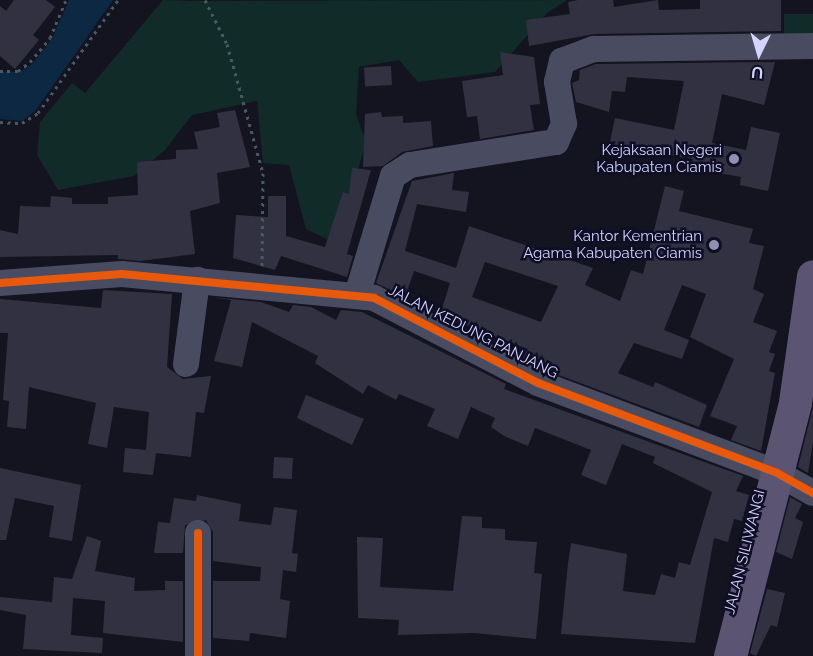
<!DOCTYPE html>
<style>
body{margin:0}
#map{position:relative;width:813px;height:656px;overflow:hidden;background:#141320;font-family:Raleway,sans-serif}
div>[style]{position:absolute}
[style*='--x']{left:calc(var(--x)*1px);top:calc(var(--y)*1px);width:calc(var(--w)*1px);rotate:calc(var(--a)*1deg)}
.green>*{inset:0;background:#112b29;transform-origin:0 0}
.water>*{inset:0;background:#0c2843}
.building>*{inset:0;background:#323142;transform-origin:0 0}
.path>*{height:3px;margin-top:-1.5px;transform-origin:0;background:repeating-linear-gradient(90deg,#495a65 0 3px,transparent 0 7.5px)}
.minor>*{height:26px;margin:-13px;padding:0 13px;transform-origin:13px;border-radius:13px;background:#494b61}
.major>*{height:33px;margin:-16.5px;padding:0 16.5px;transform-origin:16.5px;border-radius:16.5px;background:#5b5473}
.cycleway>*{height:8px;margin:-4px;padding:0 4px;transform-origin:4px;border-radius:4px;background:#e8590c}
.dots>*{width:16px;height:16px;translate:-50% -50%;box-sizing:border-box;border:3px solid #0f0e25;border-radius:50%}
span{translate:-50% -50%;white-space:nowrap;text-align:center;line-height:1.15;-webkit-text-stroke:5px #0f0e25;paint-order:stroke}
.poi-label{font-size:15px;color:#d3d4ff}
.right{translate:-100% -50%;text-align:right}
.street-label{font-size:15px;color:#d3d4ff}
.north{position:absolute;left:729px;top:24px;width:60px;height:60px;-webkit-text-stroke:4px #0f0e25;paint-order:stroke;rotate:185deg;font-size:16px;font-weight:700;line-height:24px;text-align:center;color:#d3d4ff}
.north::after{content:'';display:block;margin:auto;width:21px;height:27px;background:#d3d4ff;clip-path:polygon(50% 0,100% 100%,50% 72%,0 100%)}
</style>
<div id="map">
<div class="green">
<div style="clip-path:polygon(163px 0,196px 1px,567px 0,547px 13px,495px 72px,418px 82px,399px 60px,359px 67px,356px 114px,366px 142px,337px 244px,306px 229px,289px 165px,263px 163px,257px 101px,192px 115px,165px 150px,134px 176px,58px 190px,37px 155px,40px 122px,72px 83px,85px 93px)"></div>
<div style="left:784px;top:14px;width:29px;height:24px"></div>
</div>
<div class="water">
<div style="clip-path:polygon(69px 0,113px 0,36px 110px,22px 121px,0 119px,0 72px,20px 72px,32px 64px,52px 39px)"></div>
</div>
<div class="building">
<div style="clip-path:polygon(14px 0,46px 0,55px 7px,33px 35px,39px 40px,15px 69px,0 56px,0 6px,6px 11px)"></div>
<div style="clip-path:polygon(578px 0,613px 0,614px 7px,658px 0,659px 10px,700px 9px,700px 0,781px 0,781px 31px,594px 34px,529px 46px,526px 20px,570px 14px,568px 2px)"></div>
<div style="clip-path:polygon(500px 52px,534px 57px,540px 104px,530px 105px,534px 130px,480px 139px,477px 116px,467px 117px,462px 81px,503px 75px)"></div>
<div style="clip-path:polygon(775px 62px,764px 105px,722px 94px,712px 143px,746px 150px,751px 127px,780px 133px,768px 191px,740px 185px,741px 177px,691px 168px,693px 159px,609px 147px,615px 118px,674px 130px,684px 81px,627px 77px,625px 92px,612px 91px,609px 112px,576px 102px,572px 83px,579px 80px,580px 70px,596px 64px)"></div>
<div style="left:391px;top:66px;width:19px;height:27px;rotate:87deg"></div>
<div style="clip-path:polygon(235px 110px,250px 167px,217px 173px,220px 203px,190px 211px,195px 254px,140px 261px,118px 259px,118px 255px,0 257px,0 230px,18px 234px,20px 206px,50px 207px,51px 196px,72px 198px,72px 204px,108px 204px,108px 197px,138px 195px,137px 162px,176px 159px,176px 150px,198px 149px,194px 132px,220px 127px,217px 113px)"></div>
<div style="clip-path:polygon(381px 112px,382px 117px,403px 116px,403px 123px,431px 121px,433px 146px,402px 152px,383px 166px,363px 167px,365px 114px)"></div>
<div style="clip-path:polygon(352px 168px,371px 170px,347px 254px,353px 256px,347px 277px,281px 256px,275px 270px,233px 258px,236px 215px,268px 217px,268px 196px,286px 196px,286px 236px,325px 247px,343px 192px,349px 194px)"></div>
<div style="clip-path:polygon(evenodd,454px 173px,452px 190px,469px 192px,466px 212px,417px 204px,405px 251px,456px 268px,469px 226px,593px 268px,585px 285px,620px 301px,631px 270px,643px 274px,665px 186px,684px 191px,679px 211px,753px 229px,749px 243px,764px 246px,753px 289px,764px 294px,753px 322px,777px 331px,769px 352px,775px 354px,769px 371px,775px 373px,761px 451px,731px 440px,737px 426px,710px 416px,734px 359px,690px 337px,706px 294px,682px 285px,664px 330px,689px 340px,682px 359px,634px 343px,618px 373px,653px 387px,655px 382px,707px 405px,699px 427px,548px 371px,523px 358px,528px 349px,440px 315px,450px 283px,414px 271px,405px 297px,376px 283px,412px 181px,454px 173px,485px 262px,558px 286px,541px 322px,472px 297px,485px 262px)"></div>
<div style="clip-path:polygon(103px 290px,172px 294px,167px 367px,183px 379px,211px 376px,204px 413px,196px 412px,191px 457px,156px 453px,153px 475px,123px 472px,125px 448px,146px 450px,149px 412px,114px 407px,107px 448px,88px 444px,96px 403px,29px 387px,26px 429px,7px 427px,9px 401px,3px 400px,8px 333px,0 333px,0 299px,101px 308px)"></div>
<div style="clip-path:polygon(210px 297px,261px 302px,289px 312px,293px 305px,311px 307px,336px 320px,341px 310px,362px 312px,506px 384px,504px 389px,743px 476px,736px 491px,749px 495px,742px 521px,734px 519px,728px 542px,714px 538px,695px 643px,561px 634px,568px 563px,571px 543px,627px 554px,623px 591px,655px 595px,661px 574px,675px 578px,679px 562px,690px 565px,712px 492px,653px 463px,655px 457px,622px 444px,606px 485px,581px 475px,591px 450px,535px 428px,528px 446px,504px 436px,491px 427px,495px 418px,471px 407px,458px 439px,427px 426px,435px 409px,399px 394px,396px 400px,368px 385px,363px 394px,315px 363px,318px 356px,252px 322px,242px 367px,214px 361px,231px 300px)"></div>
<div style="clip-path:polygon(306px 395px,364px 419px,352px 445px,297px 418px)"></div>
<div style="clip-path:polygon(813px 407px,813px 442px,808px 473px,798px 467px)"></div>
<div style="left:274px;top:457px;width:19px;height:21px;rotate:3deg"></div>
<div style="clip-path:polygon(0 468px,81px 485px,72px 541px,49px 537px,54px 506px,15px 498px,6px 540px,0 540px)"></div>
<div style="clip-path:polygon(197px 495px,241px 504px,239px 521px,271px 525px,274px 507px,297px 510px,292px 553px,298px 554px,296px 572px,283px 570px,280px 599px,290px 601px,286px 638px,250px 633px,249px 641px,213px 638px,213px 581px,260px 581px,261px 567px,213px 561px,213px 532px,206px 520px,185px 525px,183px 553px,154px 553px,158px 522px,170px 523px,174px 498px,196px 501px)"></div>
<div style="clip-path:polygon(790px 497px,802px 504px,795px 518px,803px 522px,792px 559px,776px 552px)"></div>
<div style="clip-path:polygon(462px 516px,482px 517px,482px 528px,505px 529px,505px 540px,537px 542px,534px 573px,542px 574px,536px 639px,474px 633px,398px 635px,399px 620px,358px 618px,357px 537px,383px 538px,380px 587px,453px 591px)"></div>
<div style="clip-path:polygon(87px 536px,101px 541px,95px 571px,135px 578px,134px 591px,165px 590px,165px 581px,183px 581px,183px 642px,103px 633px,105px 601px,73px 598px,71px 635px,103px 638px,102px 653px,23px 649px,26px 615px,0 610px,0 597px,52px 602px,54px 577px,72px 579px)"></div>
<div style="clip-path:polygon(767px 589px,785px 593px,777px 627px,771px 625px,756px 656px,750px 653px)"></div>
</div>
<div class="path">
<div style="--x:205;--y:0;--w:49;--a:63.4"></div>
<div style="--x:227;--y:44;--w:134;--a:74.4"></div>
<div style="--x:263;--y:173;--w:94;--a:90.6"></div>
<div style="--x:0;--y:71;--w:18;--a:0"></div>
<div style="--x:18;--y:71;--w:15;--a:-37"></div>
<div style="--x:30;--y:62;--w:31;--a:-50"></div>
<div style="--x:50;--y:38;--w:41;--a:-67.2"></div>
<div style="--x:0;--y:122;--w:22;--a:3"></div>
<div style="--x:22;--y:123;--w:19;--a:-32"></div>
<div style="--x:38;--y:113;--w:138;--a:-54.7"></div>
</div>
<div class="minor">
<div style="--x:0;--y:283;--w:122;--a:-4.2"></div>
<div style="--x:122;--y:274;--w:253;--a:5.4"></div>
<div style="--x:374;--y:298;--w:185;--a:27.4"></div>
<div style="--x:538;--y:383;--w:255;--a:20.6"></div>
<div style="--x:777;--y:473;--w:41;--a:29.1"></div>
<div style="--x:357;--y:295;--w:124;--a:-73.2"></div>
<div style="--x:393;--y:176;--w:20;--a:-33"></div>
<div style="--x:410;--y:165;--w:148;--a:-9"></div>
<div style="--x:556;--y:142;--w:20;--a:-66"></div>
<div style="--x:564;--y:124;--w:43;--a:-99.5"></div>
<div style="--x:557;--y:82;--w:22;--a:-77"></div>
<div style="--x:562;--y:61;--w:34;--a:-21"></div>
<div style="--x:594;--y:49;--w:219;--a:-0.8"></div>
<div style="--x:186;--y:364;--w:85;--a:-82.5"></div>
<div style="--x:198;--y:656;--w:123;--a:-90"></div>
</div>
<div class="major">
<div style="--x:730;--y:656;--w:262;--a:-75.6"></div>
<div style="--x:795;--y:402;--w:127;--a:-81.9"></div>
</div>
<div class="cycleway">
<div style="--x:0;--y:283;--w:122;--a:-4.2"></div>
<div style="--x:122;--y:274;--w:253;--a:5.4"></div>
<div style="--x:374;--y:298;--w:185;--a:27.4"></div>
<div style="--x:538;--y:383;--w:255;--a:20.6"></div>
<div style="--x:777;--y:473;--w:41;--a:29.1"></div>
<div style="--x:198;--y:656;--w:123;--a:-90"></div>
</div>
<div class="dots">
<div style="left:734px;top:159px;background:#9090b1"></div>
<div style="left:714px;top:245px;background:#9090b1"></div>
</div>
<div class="poi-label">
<span class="right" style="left:722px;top:159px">Kejaksaan Negeri<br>Kabupaten Ciamis</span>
<span class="right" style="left:702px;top:245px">Kantor Kementrian<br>Agama Kabupaten Ciamis</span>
</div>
<div class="street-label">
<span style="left:473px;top:332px;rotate:27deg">JALAN KEDUNG PANJANG</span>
<span style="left:745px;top:552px;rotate:-76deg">JALAN SILIWANGI</span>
</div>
<div class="north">U</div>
</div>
